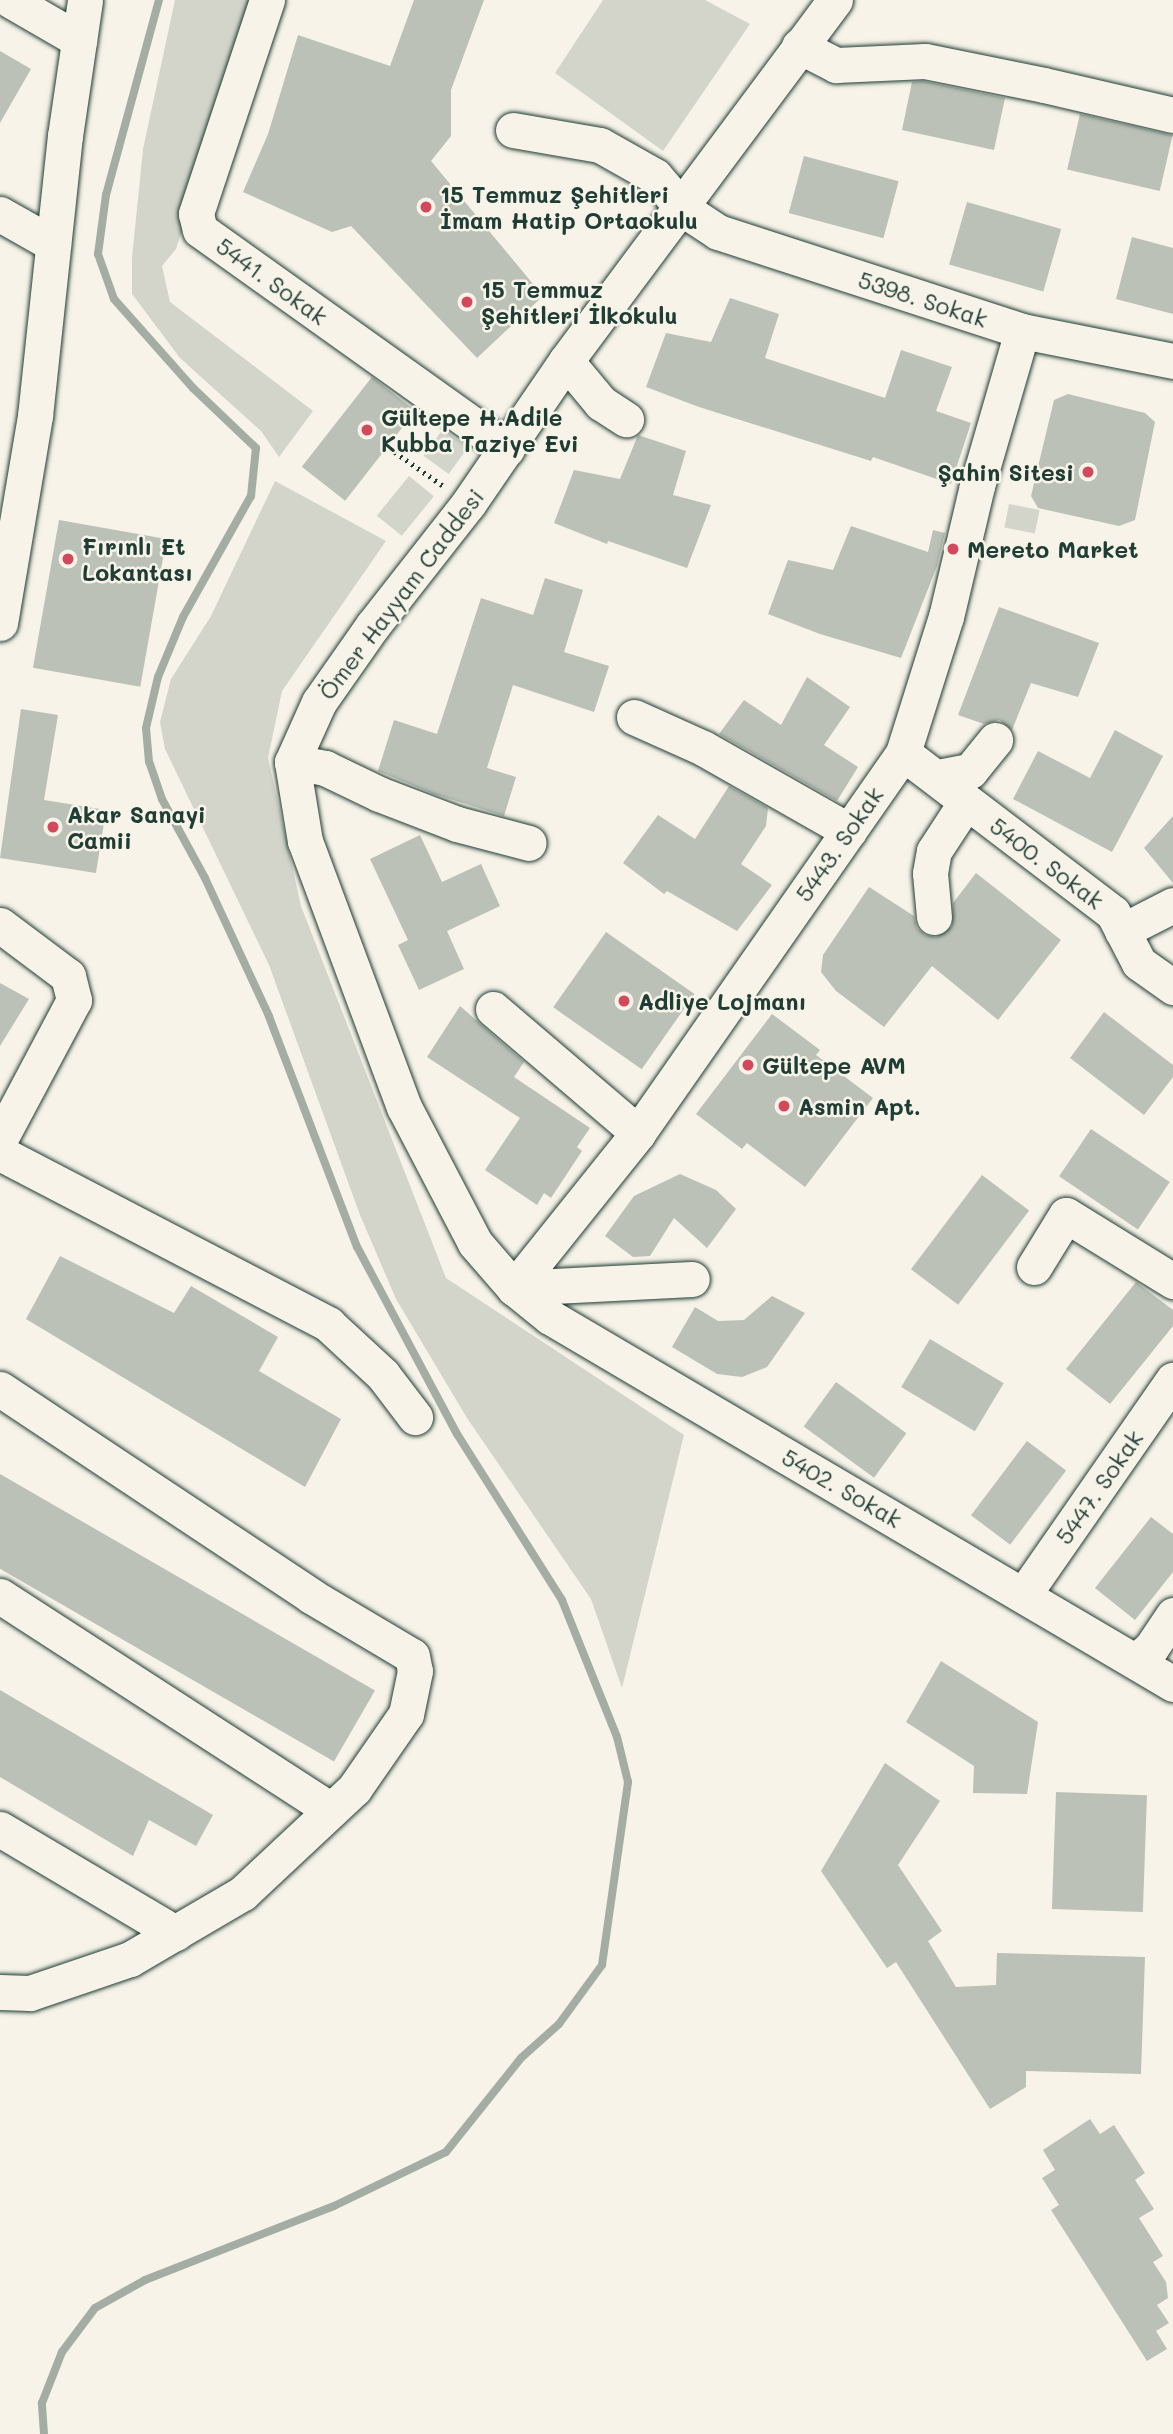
<!DOCTYPE html>
<meta charset="utf-8">
<style>
body{margin:0}
#map{position:relative;width:1173px;height:2434px;overflow:hidden;background:#f7f3e8;font-family:Mali,sans-serif}
div>[style]{position:absolute}
[style*='--x']{left:calc(var(--x)*1px);top:calc(var(--y)*1px);width:calc(var(--w)*1px);rotate:calc(var(--a)*1deg)}
.green>*{inset:0;background:#d3d5ca;transform-origin:0 0}
.stream>*{height:8px;margin:-4px;padding:0 4px;transform-origin:4px;border-radius:4px;background:#a4ada3}
.building>*{inset:0;background:#bbc1b6;transform-origin:0 0}
.path>*{height:4.5px;margin-top:-2.25px;transform-origin:0;background:repeating-linear-gradient(90deg,#1f3d34 0 2px,transparent 0 7px)}
.roads{filter:drop-shadow(0 0 2px #1f3d34) drop-shadow(0 0 2px #1f3d34)}
.minor>*{height:35px;margin:-17.5px;padding:0 17.5px;transform-origin:17.5px;border-radius:17.5px;background:#f7f3e8}
.dots>*{width:19px;height:19px;translate:-50% -50%;box-sizing:border-box;border:4px solid #f7f3e8;border-radius:50%}
span{translate:-50% -50%;white-space:nowrap;text-align:center;line-height:1.15;-webkit-text-stroke:5px #f7f3e8;paint-order:stroke}
.poi-label{font-size:23px;color:#1f3d34;font-weight:700}
.left{translate:0 -50%;text-align:left}
.right{translate:-100% -50%;text-align:right}
.street-label{font-size:23px;color:#1f3d34}
</style>
<div id="map">
<div class="green">
<div style="clip-path:polygon(175px 0,256px 0,176px 249px,162px 266px,170px 302px,313px 411px,279px 457px,261px 431px,180px 358px,132px 294px,132px 258px,143px 149px)"></div>
<div style="clip-path:polygon(603px 0,705px 0,750px 24px,663px 151px,555px 73px)"></div>
<div style="left:443px;top:429px;width:31px;height:33px;rotate:36deg"></div>
<div style="left:409px;top:476px;width:32px;height:51px;rotate:39deg"></div>
<div style="clip-path:polygon(275px 481px,386px 541px,282px 691px,268px 758px,301px 906px,446px 1278px,684px 1435px,622px 1688px,591px 1599px,467px 1418px,396px 1299px,360px 1215px,269px 965px,165px 749px,160px 722px,171px 679px,211px 616px)"></div>
<div style="left:1009px;top:504px;width:31px;height:24px;rotate:11deg"></div>
</div>
<div class="stream">
<div style="--x:44;--y:2434;--w:31;--a:-94"></div>
<div style="--x:42;--y:2403;--w:55;--a:-68.6"></div>
<div style="--x:62;--y:2352;--w:55;--a:-53.1"></div>
<div style="--x:95;--y:2308;--w:57;--a:-29.2"></div>
<div style="--x:145;--y:2280;--w:203;--a:-21.4"></div>
<div style="--x:334;--y:2206;--w:124;--a:-25.7"></div>
<div style="--x:446;--y:2152;--w:120;--a:-51.4"></div>
<div style="--x:521;--y:2058;--w:51;--a:-41.8"></div>
<div style="--x:559;--y:2024;--w:73;--a:-53.9"></div>
<div style="--x:602;--y:1965;--w:185;--a:-81.9"></div>
<div style="--x:628;--y:1782;--w:46;--a:-103.7"></div>
<div style="--x:617;--y:1737;--w:148;--a:-111.9"></div>
<div style="--x:562;--y:1600;--w:196;--a:-122.3"></div>
<div style="--x:457;--y:1434;--w:212;--a:-118.1"></div>
<div style="--x:357;--y:1247;--w:247;--a:-110.9"></div>
<div style="--x:269;--y:1016;--w:152;--a:-114.9"></div>
<div style="--x:205;--y:878;--w:90;--a:-118.6"></div>
<div style="--x:162;--y:799;--w:39;--a:-109"></div>
<div style="--x:149;--y:762;--w:34;--a:-95"></div>
<div style="--x:146;--y:728;--w:52;--a:-76.8"></div>
<div style="--x:158;--y:677;--w:65;--a:-67.4"></div>
<div style="--x:183;--y:617;--w:139;--a:-60.7"></div>
<div style="--x:251;--y:496;--w:48;--a:-84.1"></div>
<div style="--x:256;--y:448;--w:87;--a:-136.4"></div>
<div style="--x:193;--y:388;--w:119;--a:-131.6"></div>
<div style="--x:114;--y:299;--w:48;--a:-109.6"></div>
<div style="--x:98;--y:254;--w:60;--a:-82.3"></div>
<div style="--x:106;--y:195;--w:202;--a:-74.8"></div>
</div>
<div class="building">
<div style="clip-path:polygon(414px 0,484px 0,451px 90px,451px 136px,431px 161px,543px 296px,477px 358px,351px 226px,332px 232px,243px 192px,268px 134px,298px 35px,390px 66px)"></div>
<div style="clip-path:polygon(0 51px,31px 69px,0 123px)"></div>
<div style="clip-path:polygon(923px 81px,1005px 98px,994px 150px,902px 130px,912px 82px)"></div>
<div style="left:1080px;top:114px;width:95px;height:57px;rotate:13deg"></div>
<div style="left:804px;top:156px;width:98px;height:59px;rotate:15deg"></div>
<div style="left:967px;top:202px;width:98px;height:65px;rotate:16deg"></div>
<div style="clip-path:polygon(1132px 237px,1173px 248px,1173px 314px,1116px 299px)"></div>
<div style="clip-path:polygon(730px 298px,779px 314px,765px 358px,885px 398px,901px 350px,952px 367px,936px 411px,971px 423px,951px 484px,873px 457px,871px 461px,699px 407px,646px 387px,666px 333px,711px 342px)"></div>
<div style="left:372px;top:377px;width:55px;height:114px;rotate:38deg"></div>
<div style="clip-path:polygon(1068px 394px,1145px 413px,1155px 422px,1135px 520px,1119px 526px,1038px 508px,1031px 496px,1054px 400px)"></div>
<div style="clip-path:polygon(638px 435px,686px 451px,673px 495px,711px 505px,687px 568px,608px 541px,607px 544px,554px 523px,574px 470px,620px 479px)"></div>
<div style="left:59px;top:520px;width:109px;height:150px;rotate:10deg"></div>
<div style="clip-path:polygon(851px 526px,928px 552px,933px 530px,945px 533px,937px 566px,901px 658px,820px 634px,768px 614px,788px 560px,833px 570px)"></div>
<div style="clip-path:polygon(545px 578px,583px 590px,564px 652px,609px 666px,594px 712px,513px 685px,487px 768px,516px 777px,504px 816px,434px 794px,378px 771px,394px 720px,437px 734px,481px 598px,533px 615px)"></div>
<div style="clip-path:polygon(999px 607px,1099px 643px,1078px 697px,1031px 683px,1012px 730px,999px 720px,984px 724px,958px 715px)"></div>
<div style="clip-path:polygon(807px 677px,850px 707px,824px 745px,858px 767px,837px 801px,719px 734px,744px 700px,781px 725px)"></div>
<div style="clip-path:polygon(21px 709px,58px 715px,44px 800px,106px 810px,96px 873px,0 858px)"></div>
<div style="clip-path:polygon(1115px 730px,1163px 756px,1112px 852px,1013px 799px,1038px 751px,1090px 778px)"></div>
<div style="clip-path:polygon(729px 786px,768px 808px,766px 826px,741px 864px,772px 885px,737px 931px,667px 891px,664px 894px,623px 863px,658px 815px,695px 839px)"></div>
<div style="clip-path:polygon(1173px 816px,1173px 883px,1144px 848px)"></div>
<div style="clip-path:polygon(420px 835px,442px 882px,481px 864px,500px 906px,447px 931px,464px 969px,419px 990px,398px 945px,408px 940px,370px 859px)"></div>
<div style="clip-path:polygon(976px 873px,1061px 940px,998px 1020px,932px 966px,884px 1027px,836px 991px,821px 972px,823px 955px,869px 887px,914px 916px,917px 928px,925px 935px,936px 937px,952px 926px,953px 903px)"></div>
<div style="left:606px;top:932px;width:108px;height:92px;rotate:35deg"></div>
<div style="clip-path:polygon(0 983px,29px 999px,0 1046px)"></div>
<div style="clip-path:polygon(460px 1006px,524px 1062px,514px 1077px,590px 1128px,577px 1147px,582px 1151px,551px 1198px,544px 1193px,537px 1205px,485px 1170px,520px 1118px,427px 1057px)"></div>
<div style="clip-path:polygon(1104px 1012px,1173px 1065px,1173px 1077px,1144px 1115px,1070px 1058px)"></div>
<div style="clip-path:polygon(772px 1014px,820px 1050px,816px 1055px,873px 1098px,805px 1187px,747px 1143px,742px 1149px,696px 1114px)"></div>
<div style="left:1091px;top:1129px;width:95px;height:57px;rotate:34deg"></div>
<div style="clip-path:polygon(680px 1174px,716px 1190px,736px 1209px,707px 1248px,674px 1218px,650px 1256px,633px 1257px,605px 1236px,634px 1196px)"></div>
<div style="left:982px;top:1175px;width:59px;height:118px;rotate:37deg"></div>
<div style="clip-path:polygon(60px 1256px,174px 1313px,191px 1286px,278px 1337px,259px 1371px,341px 1419px,305px 1487px,26px 1319px)"></div>
<div style="clip-path:polygon(1136px 1282px,1173px 1310px,1173px 1326px,1110px 1404px,1066px 1369px)"></div>
<div style="clip-path:polygon(772px 1296px,805px 1313px,767px 1367px,742px 1377px,717px 1374px,672px 1347px,695px 1307px,718px 1321px,744px 1320px)"></div>
<div style="left:930px;top:1339px;width:86px;height:56px;rotate:31deg"></div>
<div style="left:836px;top:1382px;width:87px;height:55px;rotate:36deg"></div>
<div style="left:1027px;top:1441px;width:49px;height:93px;rotate:37deg"></div>
<div style="left:0;top:1474px;width:433px;height:82px;rotate:30deg"></div>
<div style="clip-path:polygon(1151px 1517px,1173px 1534px,1173px 1572px,1135px 1620px,1095px 1588px)"></div>
<div style="clip-path:polygon(941px 1661px,1038px 1722px,1027px 1794px,973px 1793px,974px 1766px,906px 1722px)"></div>
<div style="clip-path:polygon(0 1690px,213px 1815px,196px 1846px,149px 1820px,133px 1856px,0 1777px)"></div>
<div style="clip-path:polygon(885px 1763px,940px 1801px,898px 1865px,942px 1931px,928px 1941px,956px 1987px,996px 1985px,997px 1953px,1145px 1957px,1141px 2074px,1026px 2071px,1026px 2087px,990px 2109px,896px 1962px,887px 1968px,821px 1871px)"></div>
<div style="left:1056px;top:1792px;width:91px;height:117px;rotate:2deg"></div>
<div style="clip-path:polygon(1090px 2119px,1100px 2134px,1114px 2125px,1145px 2173px,1135px 2180px,1154px 2209px,1139px 2218px,1163px 2256px,1153px 2262px,1166px 2282px,1168px 2298px,1157px 2305px,1169px 2323px,1156px 2331px,1167px 2349px,1147px 2361px,1051px 2210px,1059px 2205px,1042px 2178px,1055px 2170px,1043px 2150px)"></div>
</div>
<div class="path">
<div style="--x:389;--y:448;--w:68;--a:34.9"></div>
</div>
<div class="roads">
<div class="minor">
<div style="--x:10;--y:0;--w:80;--a:30.1"></div>
<div style="--x:267;--y:0;--w:225;--a:108.4"></div>
<div style="--x:196;--y:214;--w:16;--a:76"></div>
<div style="--x:200;--y:230;--w:377;--a:35.5"></div>
<div style="--x:835;--y:0;--w:450;--a:126.7"></div>
<div style="--x:566;--y:361;--w:173;--a:124.4"></div>
<div style="--x:468;--y:504;--w:154;--a:128.1"></div>
<div style="--x:373;--y:625;--w:94;--a:125"></div>
<div style="--x:319;--y:702;--w:66;--a:114.2"></div>
<div style="--x:292;--y:762;--w:80;--a:80.7"></div>
<div style="--x:305;--y:841;--w:284;--a:69.6"></div>
<div style="--x:404;--y:1107;--w:153;--a:62.4"></div>
<div style="--x:475;--y:1243;--w:60;--a:49.1"></div>
<div style="--x:514;--y:1288;--w:46;--a:38.9"></div>
<div style="--x:550;--y:1317;--w:723;--a:30.5"></div>
<div style="--x:799;--y:46;--w:42;--a:27.2"></div>
<div style="--x:836;--y:65;--w:89;--a:-2.6"></div>
<div style="--x:925;--y:61;--w:121;--a:11.4"></div>
<div style="--x:1044;--y:85;--w:132;--a:13.1"></div>
<div style="--x:513;--y:130;--w:88;--a:9.8"></div>
<div style="--x:600;--y:145;--w:63;--a:29.4"></div>
<div style="--x:655;--y:176;--w:43;--a:49.7"></div>
<div style="--x:683;--y:209;--w:42;--a:33.3"></div>
<div style="--x:718;--y:232;--w:320;--a:18"></div>
<div style="--x:1022;--y:331;--w:154;--a:11.2"></div>
<div style="--x:0;--y:214;--w:61;--a:29.5"></div>
<div style="--x:566;--y:361;--w:55;--a:50.2"></div>
<div style="--x:601;--y:403;--w:30;--a:33"></div>
<div style="--x:0;--y:623;--w:210;--a:-80.4"></div>
<div style="--x:35;--y:416;--w:282;--a:-83.9"></div>
<div style="--x:65;--y:136;--w:137;--a:-81.6"></div>
<div style="--x:634;--y:717;--w:76;--a:24.2"></div>
<div style="--x:703;--y:748;--w:168;--a:29.6"></div>
<div style="--x:903;--y:753;--w:264;--a:37.3"></div>
<div style="--x:1113;--y:913;--w:56;--a:62.5"></div>
<div style="--x:1139;--y:963;--w:42;--a:35.2"></div>
<div style="--x:292;--y:762;--w:34;--a:10"></div>
<div style="--x:325;--y:768;--w:60;--a:25.7"></div>
<div style="--x:379;--y:794;--w:84;--a:21"></div>
<div style="--x:457;--y:824;--w:74;--a:14.8"></div>
<div style="--x:938;--y:777;--w:33;--a:-11"></div>
<div style="--x:970;--y:771;--w:40;--a:-51"></div>
<div style="--x:934;--y:917;--w:44;--a:-95.2"></div>
<div style="--x:930;--y:873;--w:22;--a:-80"></div>
<div style="--x:934;--y:851;--w:59;--a:-56.9"></div>
<div style="--x:0;--y:925;--w:85;--a:36.9"></div>
<div style="--x:68;--y:976;--w:25;--a:76"></div>
<div style="--x:74;--y:1000;--w:157;--a:118"></div>
<div style="--x:1122;--y:931;--w:57;--a:-27"></div>
<div style="--x:493;--y:1009;--w:191;--a:40.5"></div>
<div style="--x:0;--y:1153;--w:370;--a:27.5"></div>
<div style="--x:328;--y:1324;--w:75;--a:42.8"></div>
<div style="--x:383;--y:1375;--w:53;--a:52.7"></div>
<div style="--x:1034;--y:1267;--w:61;--a:-58.4"></div>
<div style="--x:1066;--y:1215;--w:126;--a:31.7"></div>
<div style="--x:514;--y:1288;--w:198;--a:-51.3"></div>
<div style="--x:638;--y:1133;--w:463;--a:-55.1"></div>
<div style="--x:903;--y:753;--w:143;--a:-72.5"></div>
<div style="--x:946;--y:617;--w:135;--a:-76.7"></div>
<div style="--x:977;--y:486;--w:161;--a:-73.8"></div>
<div style="--x:514;--y:1288;--w:178;--a:-2.9"></div>
<div style="--x:0;--y:1389;--w:374;--a:33.6"></div>
<div style="--x:311;--y:1596;--w:117;--a:30.7"></div>
<div style="--x:412;--y:1656;--w:15;--a:79"></div>
<div style="--x:415;--y:1671;--w:44;--a:101.8"></div>
<div style="--x:406;--y:1714;--w:91;--a:124.7"></div>
<div style="--x:354;--y:1789;--w:152;--a:136.9"></div>
<div style="--x:243;--y:1893;--w:131;--a:149.7"></div>
<div style="--x:130;--y:1959;--w:106;--a:161.2"></div>
<div style="--x:30;--y:1993;--w:30;--a:-178"></div>
<div style="--x:1024;--y:1594;--w:261;--a:-55.2"></div>
<div style="--x:0;--y:1596;--w:394;--a:32.9"></div>
<div style="--x:1136;--y:1661;--w:20;--a:-41"></div>
<div style="--x:1151;--y:1648;--w:40;--a:-56"></div>
<div style="--x:0;--y:1829;--w:204;--a:30.7"></div>
</div>
</div>
<div class="dots">
<div style="left:426px;top:207px;background:#d1495b"></div>
<div style="left:467px;top:302px;background:#d1495b"></div>
<div style="left:367px;top:430px;background:#d1495b"></div>
<div style="left:1088px;top:472px;background:#d1495b"></div>
<div style="left:953px;top:549px;background:#d1495b"></div>
<div style="left:68px;top:559px;background:#d1495b"></div>
<div style="left:53px;top:827px;background:#d1495b"></div>
<div style="left:624px;top:1001px;background:#d1495b"></div>
<div style="left:748px;top:1065px;background:#d1495b"></div>
<div style="left:784px;top:1106px;background:#d1495b"></div>
</div>
<div class="poi-label">
<span class="left" style="left:440px;top:207px">15 Temmuz Şehitleri<br>İmam Hatip Ortaokulu</span>
<span class="left" style="left:481px;top:302px">15 Temmuz<br>Şehitleri İlkokulu</span>
<span class="left" style="left:381px;top:430px">Gültepe H.Adile<br>Kubba Taziye Evi</span>
<span class="right" style="left:1074px;top:472px">Şahin Sitesi</span>
<span class="left" style="left:82px;top:559px">Fırınlı Et<br>Lokantası</span>
<span class="left" style="left:967px;top:549px">Mereto Market</span>
<span class="left" style="left:67px;top:827px">Akar Sanayi<br>Camii</span>
<span class="left" style="left:638px;top:1001px">Adliye Lojmanı</span>
<span class="left" style="left:762px;top:1065px">Gültepe AVM</span>
<span class="left" style="left:798px;top:1106px">Asmin Apt.</span>
</div>
<div class="street-label">
<span style="left:272px;top:281px;rotate:36deg">5441. Sokak</span>
<span style="left:923px;top:299px;rotate:18deg">5398. Sokak</span>
<span style="left:401px;top:594px;rotate:-53deg">Ömer Hayyam Caddesi</span>
<span style="left:839px;top:844px;rotate:-55deg">5443. Sokak</span>
<span style="left:1047px;top:863px;rotate:37deg">5400. Sokak</span>
<span style="left:1099px;top:1487px;rotate:-55deg">5447. Sokak</span>
<span style="left:842px;top:1488px;rotate:30deg">5402. Sokak</span>
</div>
</div>
